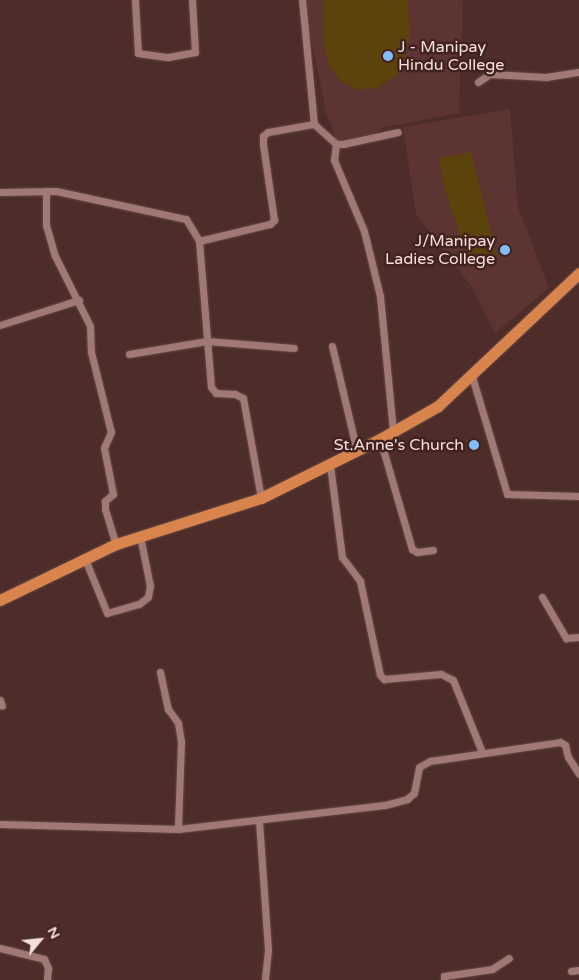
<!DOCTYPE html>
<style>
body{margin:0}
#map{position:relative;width:579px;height:980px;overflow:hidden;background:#4d2c29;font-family:"Varela Round",sans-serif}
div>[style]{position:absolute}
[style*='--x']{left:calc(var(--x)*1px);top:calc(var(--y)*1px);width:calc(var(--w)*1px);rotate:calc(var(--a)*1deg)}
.built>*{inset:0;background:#5c3431}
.green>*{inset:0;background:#5c430c}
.roads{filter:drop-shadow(0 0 1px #654946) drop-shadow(0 0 1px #654946)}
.street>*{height:7px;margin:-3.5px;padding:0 3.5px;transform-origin:3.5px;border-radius:3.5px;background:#a07974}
.primary>*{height:11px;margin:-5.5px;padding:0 5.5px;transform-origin:5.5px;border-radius:5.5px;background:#d8844c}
.dots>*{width:14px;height:14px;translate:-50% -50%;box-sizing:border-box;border:2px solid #42221f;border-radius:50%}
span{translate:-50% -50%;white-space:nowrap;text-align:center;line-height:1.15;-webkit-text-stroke:5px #42221f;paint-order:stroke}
.poi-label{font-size:16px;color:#f6e0dd}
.left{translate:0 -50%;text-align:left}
.right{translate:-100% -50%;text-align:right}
.north{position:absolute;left:15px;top:915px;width:50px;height:50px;-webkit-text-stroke:4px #42221f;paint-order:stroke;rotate:62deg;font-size:14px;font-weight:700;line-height:20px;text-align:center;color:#f6e0dd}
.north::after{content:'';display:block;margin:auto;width:18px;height:22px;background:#f6e0dd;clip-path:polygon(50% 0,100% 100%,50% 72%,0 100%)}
</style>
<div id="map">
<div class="built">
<div style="clip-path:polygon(303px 0,463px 0,459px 113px,381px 128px,375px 135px,337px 142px,326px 112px)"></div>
<div style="clip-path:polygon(510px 109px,518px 207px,549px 288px,495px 333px,473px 289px,416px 214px,403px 127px)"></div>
</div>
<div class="green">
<div style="clip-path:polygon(324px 0,408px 0,410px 37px,397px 75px,377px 88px,357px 90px,341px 81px,329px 67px,324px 45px)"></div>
<div style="clip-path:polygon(471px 152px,497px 255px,470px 265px,445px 190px,439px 158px)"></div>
</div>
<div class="roads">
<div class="street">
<div style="--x:135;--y:0;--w:53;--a:86.8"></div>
<div style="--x:138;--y:53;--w:30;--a:8"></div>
<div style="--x:168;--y:57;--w:27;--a:-10"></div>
<div style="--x:195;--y:52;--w:52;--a:-93.3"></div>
<div style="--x:302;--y:0;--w:125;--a:84.5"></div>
<div style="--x:478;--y:82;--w:14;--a:-34"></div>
<div style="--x:490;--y:74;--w:56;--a:3.1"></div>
<div style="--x:546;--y:77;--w:33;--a:-9"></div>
<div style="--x:336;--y:144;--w:16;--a:97"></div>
<div style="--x:334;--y:160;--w:77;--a:67.1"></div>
<div style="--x:364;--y:231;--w:67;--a:76.2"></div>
<div style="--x:380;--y:296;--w:137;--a:84.5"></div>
<div style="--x:46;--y:191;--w:34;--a:90"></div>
<div style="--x:46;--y:225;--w:32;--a:74"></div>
<div style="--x:55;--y:256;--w:78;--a:63.4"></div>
<div style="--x:90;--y:326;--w:26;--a:88"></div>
<div style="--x:91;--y:352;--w:82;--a:76"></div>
<div style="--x:111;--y:432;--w:17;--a:114"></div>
<div style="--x:104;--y:448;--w:47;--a:78.9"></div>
<div style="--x:113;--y:494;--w:11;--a:139"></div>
<div style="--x:105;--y:501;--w:8;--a:90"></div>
<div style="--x:105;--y:509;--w:37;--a:73"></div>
<div style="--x:0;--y:192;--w:56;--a:-1"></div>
<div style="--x:56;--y:191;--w:133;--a:12.2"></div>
<div style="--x:186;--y:219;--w:26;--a:59"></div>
<div style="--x:199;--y:241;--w:146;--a:85.3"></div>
<div style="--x:211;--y:387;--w:8;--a:50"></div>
<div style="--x:216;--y:393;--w:19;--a:3"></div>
<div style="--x:235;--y:394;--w:9;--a:27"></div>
<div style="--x:243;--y:398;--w:102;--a:79.8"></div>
<div style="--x:199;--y:241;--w:73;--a:-13.5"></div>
<div style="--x:270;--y:224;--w:6;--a:-45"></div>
<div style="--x:274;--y:220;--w:76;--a:-98.3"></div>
<div style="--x:263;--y:145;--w:9;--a:-90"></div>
<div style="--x:263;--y:136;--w:6;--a:-39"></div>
<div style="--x:268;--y:132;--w:47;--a:-9.9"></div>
<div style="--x:314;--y:124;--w:30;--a:42"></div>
<div style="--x:336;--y:144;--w:7;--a:0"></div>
<div style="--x:343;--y:144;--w:56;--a:-12.3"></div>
<div style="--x:0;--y:325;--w:83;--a:-17.6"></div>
<div style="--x:332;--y:346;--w:109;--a:76.7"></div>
<div style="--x:129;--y:354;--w:79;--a:-9.5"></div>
<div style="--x:207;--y:341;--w:87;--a:4.6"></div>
<div style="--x:471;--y:373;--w:126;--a:73.4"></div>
<div style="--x:507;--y:494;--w:72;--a:1.6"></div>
<div style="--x:380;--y:439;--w:115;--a:73.8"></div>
<div style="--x:412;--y:549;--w:6;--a:31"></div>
<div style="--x:417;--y:552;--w:16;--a:-7"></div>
<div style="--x:330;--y:465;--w:93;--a:82.6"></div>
<div style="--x:342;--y:557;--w:30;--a:53"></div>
<div style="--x:360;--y:581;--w:96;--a:78"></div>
<div style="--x:380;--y:675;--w:6;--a:45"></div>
<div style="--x:384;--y:679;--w:57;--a:-5"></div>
<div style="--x:441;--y:674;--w:13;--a:27"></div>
<div style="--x:453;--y:680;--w:78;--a:68.1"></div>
<div style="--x:85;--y:559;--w:58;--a:67.8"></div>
<div style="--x:107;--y:613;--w:33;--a:-16"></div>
<div style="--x:139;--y:604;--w:11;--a:-38"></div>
<div style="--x:148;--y:597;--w:11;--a:-80"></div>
<div style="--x:150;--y:586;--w:51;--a:-101.3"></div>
<div style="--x:542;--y:597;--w:48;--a:59.7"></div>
<div style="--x:566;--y:638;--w:13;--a:-4"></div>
<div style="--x:160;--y:672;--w:38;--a:78"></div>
<div style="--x:168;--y:709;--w:17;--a:54"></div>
<div style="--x:178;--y:723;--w:19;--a:81"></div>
<div style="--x:181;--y:742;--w:87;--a:92"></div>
<div style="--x:0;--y:700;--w:6;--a:72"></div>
<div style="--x:259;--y:821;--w:129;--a:86"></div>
<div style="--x:268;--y:950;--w:30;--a:96"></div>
<div style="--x:0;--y:824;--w:178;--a:1.6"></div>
<div style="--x:178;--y:829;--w:208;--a:-6.6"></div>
<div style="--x:385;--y:805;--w:23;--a:-15"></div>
<div style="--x:407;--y:799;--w:9;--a:-41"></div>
<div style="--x:414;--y:793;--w:26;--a:-79"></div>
<div style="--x:419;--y:767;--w:13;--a:-29"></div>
<div style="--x:430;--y:761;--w:131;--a:-8.3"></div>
<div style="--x:560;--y:742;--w:6;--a:31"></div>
<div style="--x:565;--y:745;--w:12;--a:76"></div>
<div style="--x:568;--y:757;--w:20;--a:57"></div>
<div style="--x:0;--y:948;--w:45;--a:14"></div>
<div style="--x:44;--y:959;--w:10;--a:66"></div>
<div style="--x:48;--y:968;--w:12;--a:95"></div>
<div style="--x:571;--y:971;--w:8;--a:-7"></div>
<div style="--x:444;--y:980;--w:4;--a:-90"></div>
<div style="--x:444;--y:976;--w:49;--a:-8.3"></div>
<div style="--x:492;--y:969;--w:20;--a:-33"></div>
</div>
<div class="primary">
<div style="--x:0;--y:600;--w:129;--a:-25.8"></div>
<div style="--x:116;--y:544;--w:152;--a:-17.6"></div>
<div style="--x:261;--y:498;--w:133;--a:-26.4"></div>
<div style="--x:380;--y:439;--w:67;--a:-29.6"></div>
<div style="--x:438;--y:406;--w:194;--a:-43.3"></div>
</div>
</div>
<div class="dots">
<div style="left:388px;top:56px;background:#83bcfb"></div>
<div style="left:505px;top:250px;background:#83bcfb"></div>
<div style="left:474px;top:445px;background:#83bcfb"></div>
</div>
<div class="poi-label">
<span class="left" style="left:398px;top:56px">J - Manipay<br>Hindu College</span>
<span class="right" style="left:495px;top:250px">J/Manipay<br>Ladies College</span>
<span class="right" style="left:464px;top:445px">St.Anne's Church</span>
</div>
<div class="north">N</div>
</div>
